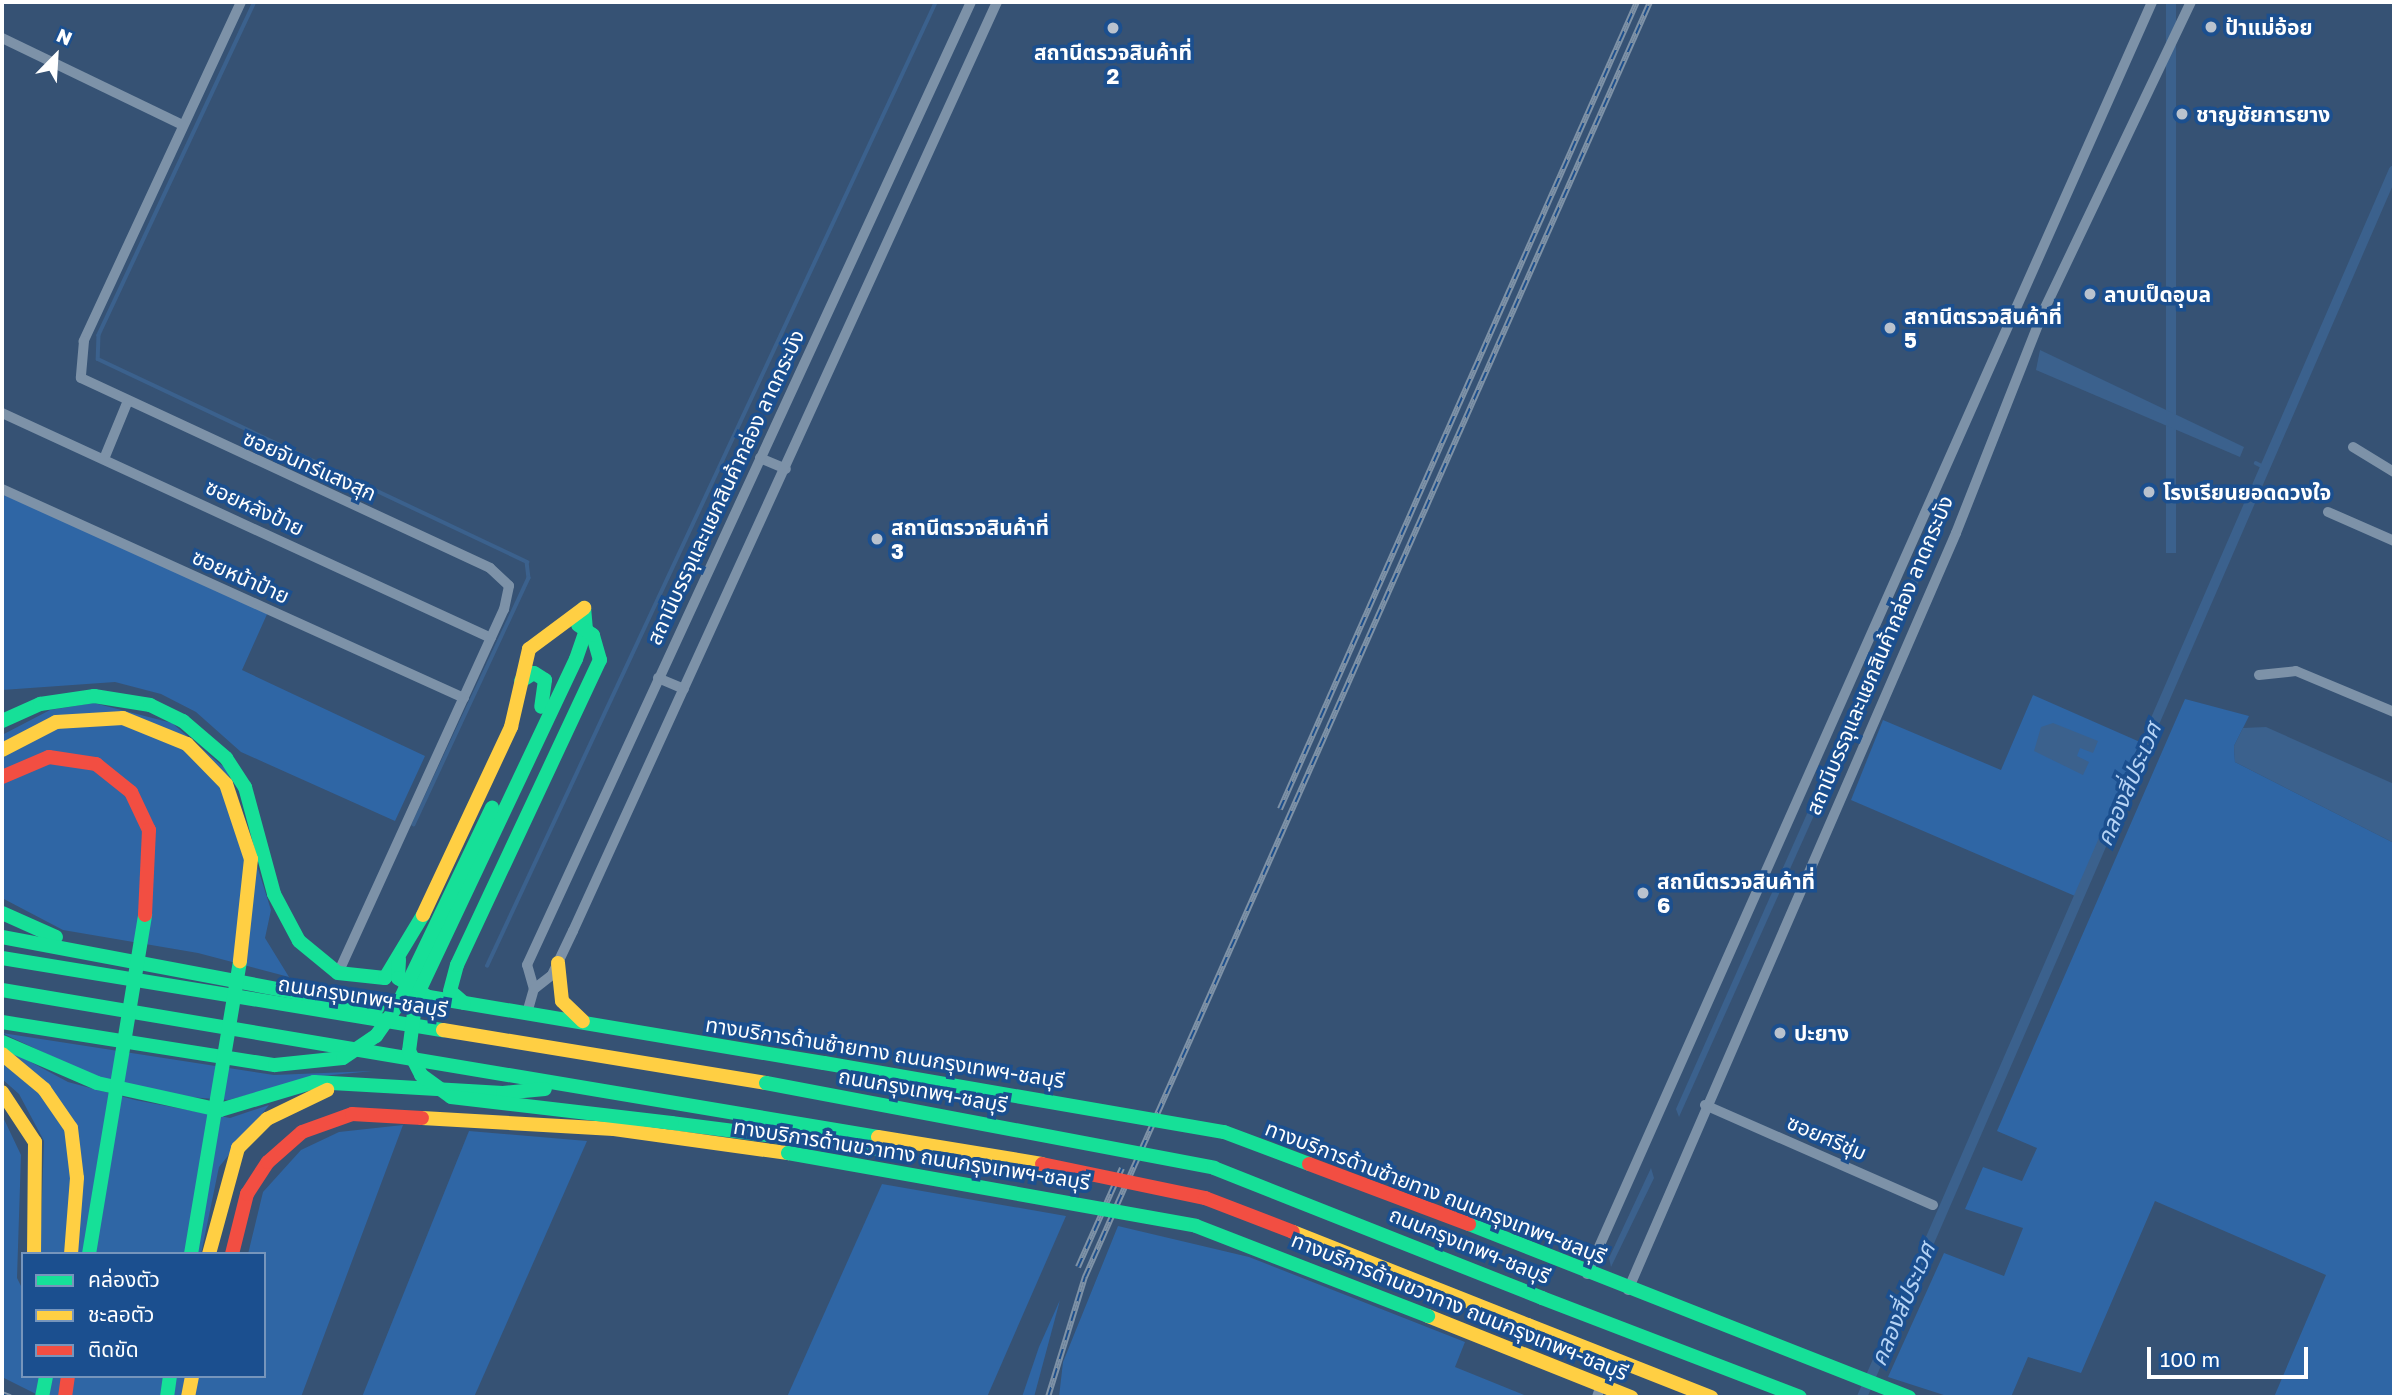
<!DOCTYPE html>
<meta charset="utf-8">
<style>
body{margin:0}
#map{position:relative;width:2396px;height:1399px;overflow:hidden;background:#365274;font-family:"Golos Text","Noto Sans Thai",sans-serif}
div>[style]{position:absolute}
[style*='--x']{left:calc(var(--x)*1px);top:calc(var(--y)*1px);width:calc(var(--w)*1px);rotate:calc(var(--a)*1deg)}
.green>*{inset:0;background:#2f66a5}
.water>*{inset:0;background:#3b618d;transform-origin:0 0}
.stream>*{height:3.5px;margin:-1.75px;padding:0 1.75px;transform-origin:1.75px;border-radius:1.75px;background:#3b618d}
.canal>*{height:10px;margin:-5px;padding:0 5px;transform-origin:5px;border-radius:5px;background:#3b618d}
.street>*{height:10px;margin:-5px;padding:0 5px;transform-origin:5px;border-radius:5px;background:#7d92a8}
.fast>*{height:14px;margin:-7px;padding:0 7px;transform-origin:7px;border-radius:7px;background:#16e098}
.slow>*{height:14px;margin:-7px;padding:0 7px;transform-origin:7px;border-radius:7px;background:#ffcf43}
.jam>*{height:14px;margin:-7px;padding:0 7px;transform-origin:7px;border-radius:7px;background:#f24e42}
.rail>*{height:6px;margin-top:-3px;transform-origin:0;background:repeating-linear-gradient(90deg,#1b4f8f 0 10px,#7e92a7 0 20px);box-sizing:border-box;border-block:2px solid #7e92a7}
.fast-bridge>*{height:14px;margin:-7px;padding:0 7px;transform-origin:7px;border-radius:7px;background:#16e098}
.slow-bridge>*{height:14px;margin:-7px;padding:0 7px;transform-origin:7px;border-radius:7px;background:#ffcf43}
.jam-bridge>*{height:14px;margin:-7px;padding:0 7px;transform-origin:7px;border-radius:7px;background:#f24e42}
.dots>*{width:19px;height:19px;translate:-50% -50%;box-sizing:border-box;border:4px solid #1b4f8f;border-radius:50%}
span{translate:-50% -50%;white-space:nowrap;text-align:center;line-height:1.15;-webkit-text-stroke:7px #1b4f8f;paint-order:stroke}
.poi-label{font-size:21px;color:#fff;font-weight:700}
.left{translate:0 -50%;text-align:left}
.street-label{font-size:21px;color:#fff}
.water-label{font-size:23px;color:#b5d3f5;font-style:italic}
.frame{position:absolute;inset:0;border:4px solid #fff;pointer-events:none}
.legend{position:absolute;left:21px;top:1252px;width:245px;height:126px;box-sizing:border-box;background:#1b4f8f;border:2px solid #7695bc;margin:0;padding:9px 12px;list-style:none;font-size:21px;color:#fff}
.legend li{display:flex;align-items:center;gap:14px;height:35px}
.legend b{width:35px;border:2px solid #7695bc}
.north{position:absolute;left:21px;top:21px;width:70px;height:70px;-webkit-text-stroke:5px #1b4f8f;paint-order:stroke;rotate:24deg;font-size:19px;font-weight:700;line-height:28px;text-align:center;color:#fff}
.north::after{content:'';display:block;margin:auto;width:24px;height:32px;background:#fff;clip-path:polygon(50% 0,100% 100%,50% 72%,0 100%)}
.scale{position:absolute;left:2147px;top:1347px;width:161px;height:32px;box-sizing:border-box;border:4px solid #fff;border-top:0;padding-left:9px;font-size:21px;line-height:24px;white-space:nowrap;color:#fff;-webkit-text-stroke:5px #1b4f8f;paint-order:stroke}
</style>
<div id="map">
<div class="green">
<div style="clip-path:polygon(2px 492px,268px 612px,242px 670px,425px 756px,395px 821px,241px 752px,196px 712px,161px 694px,115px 682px,2px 690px)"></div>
<div style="clip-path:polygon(2033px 695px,2140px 742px,2075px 896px,1851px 800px,1883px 720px,2001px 770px)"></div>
<div style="clip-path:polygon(2185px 699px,2249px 716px,2234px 746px,2235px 762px,2394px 843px,2394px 1397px,2274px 1397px,2326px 1275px,2155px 1201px,2081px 1373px,2028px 1357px,2011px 1397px,1950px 1397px,1888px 1377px,1944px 1253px,2004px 1276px,2023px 1228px,1965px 1209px,1983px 1167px,2022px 1181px,2037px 1148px,1997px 1131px)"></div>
<div style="clip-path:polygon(94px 703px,172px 723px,227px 770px,271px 910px,265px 938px,289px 977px,198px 953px,63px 930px,2px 898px,2px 735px,50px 710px)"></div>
<div style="clip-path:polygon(2px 1033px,274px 1075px,373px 1071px,322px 1076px,228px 1100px,189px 1097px,98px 1078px)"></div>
<div style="clip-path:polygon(12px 1052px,68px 1082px,135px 1100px,230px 1118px,269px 1105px,219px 1167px,201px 1254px,40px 1254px,44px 1141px,19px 1094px,2px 1079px,2px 1053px)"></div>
<div style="clip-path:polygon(2px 1115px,21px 1155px,17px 1278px,23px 1290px,23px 1376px,264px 1376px,264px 1254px,248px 1254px,263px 1192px,301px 1150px,339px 1132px,403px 1125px,301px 1397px,42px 1397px,2px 1377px)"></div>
<div style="clip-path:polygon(469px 1131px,587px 1141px,474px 1397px,362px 1397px)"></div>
<div style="clip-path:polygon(882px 1184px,1066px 1216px,987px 1397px,787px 1397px)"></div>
<div style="clip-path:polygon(1118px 1226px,1249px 1257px,1465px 1342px,1455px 1367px,1529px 1397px,1059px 1397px,1063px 1362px)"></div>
<div style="clip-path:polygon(1060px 1300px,1034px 1397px,1022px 1397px,1039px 1347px)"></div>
</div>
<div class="water">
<div style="left:2166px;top:2px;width:10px;height:551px"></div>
<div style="clip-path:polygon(2040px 350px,2244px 447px,2240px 457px,2036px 370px)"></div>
<div style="clip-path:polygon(1920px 559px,1927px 563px,1679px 1117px,1676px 1109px)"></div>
<div style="clip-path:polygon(2053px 723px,2098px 741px,2093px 753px,2080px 748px,2077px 756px,2089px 762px,2083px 775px,2034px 751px,2041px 727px)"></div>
<div style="clip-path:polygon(2266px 727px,2394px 784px,2394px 843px,2235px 762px,2234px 746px,2243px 728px)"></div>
<div style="clip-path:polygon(1651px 1168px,1654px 1178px,1611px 1267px,1609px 1258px)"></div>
</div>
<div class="stream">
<div style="--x:255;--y:2;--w:368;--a:115.1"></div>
<div style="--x:99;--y:335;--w:24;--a:92"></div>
<div style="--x:98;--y:359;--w:475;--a:25.3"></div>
<div style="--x:527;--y:562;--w:16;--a:83"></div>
<div style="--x:529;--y:578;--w:272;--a:115"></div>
<div style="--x:2256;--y:463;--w:11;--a:27"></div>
<div style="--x:487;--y:966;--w:1063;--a:-65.03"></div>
</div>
<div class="canal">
<div style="--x:1862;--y:1397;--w:1337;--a:-66.56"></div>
</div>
<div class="street">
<div style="--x:241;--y:2;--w:374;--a:114.9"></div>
<div style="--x:84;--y:341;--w:37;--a:95"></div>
<div style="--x:81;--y:378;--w:451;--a:24.9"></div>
<div style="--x:490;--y:568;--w:26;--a:43"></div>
<div style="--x:509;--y:586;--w:24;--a:102"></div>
<div style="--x:504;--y:609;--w:400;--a:114.5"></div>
<div style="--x:2;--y:38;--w:201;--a:25.7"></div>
<div style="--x:2;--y:413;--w:538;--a:24.71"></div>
<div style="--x:2353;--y:447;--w:48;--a:31.4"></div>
<div style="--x:760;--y:458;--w:28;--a:23"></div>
<div style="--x:104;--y:459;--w:61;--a:-67.7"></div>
<div style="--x:2;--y:489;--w:507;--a:24.34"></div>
<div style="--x:2328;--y:512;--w:72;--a:23.7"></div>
<div style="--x:2259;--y:675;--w:37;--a:-6"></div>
<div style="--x:2296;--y:671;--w:106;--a:22.7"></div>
<div style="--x:658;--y:678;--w:28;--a:23"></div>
<div style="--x:534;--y:989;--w:25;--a:-106"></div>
<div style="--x:527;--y:965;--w:1060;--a:-65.25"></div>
<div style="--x:527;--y:1013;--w:25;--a:-74"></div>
<div style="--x:534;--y:989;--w:23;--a:-38"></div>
<div style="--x:552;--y:975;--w:49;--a:-64.5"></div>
<div style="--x:573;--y:931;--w:1021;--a:-65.47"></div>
<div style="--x:1705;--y:1105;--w:249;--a:23.7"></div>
<div style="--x:1587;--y:1274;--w:1392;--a:-66.05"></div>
<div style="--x:1628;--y:1290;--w:825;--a:-66.57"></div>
<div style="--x:1956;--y:533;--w:238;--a:-68.5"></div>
<div style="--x:2043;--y:312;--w:344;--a:-64.5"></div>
<div style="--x:1597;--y:1397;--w:13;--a:-72"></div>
</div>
<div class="fast">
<div style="--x:576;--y:659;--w:31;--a:-71"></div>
<div style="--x:586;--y:630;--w:22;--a:-95"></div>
<div style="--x:521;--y:681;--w:15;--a:-32"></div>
<div style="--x:534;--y:673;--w:13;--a:32"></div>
<div style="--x:545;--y:680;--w:27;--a:98"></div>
<div style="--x:2;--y:721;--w:42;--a:-24.1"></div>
<div style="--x:40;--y:704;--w:55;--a:-8.4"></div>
<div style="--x:94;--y:696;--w:57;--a:9.1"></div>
<div style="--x:150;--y:705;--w:37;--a:26"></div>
<div style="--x:183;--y:721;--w:57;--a:40.7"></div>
<div style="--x:226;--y:758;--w:35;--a:57"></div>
<div style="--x:245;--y:787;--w:111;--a:74.8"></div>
<div style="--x:274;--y:894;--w:53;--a:62"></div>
<div style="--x:299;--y:941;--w:50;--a:39.4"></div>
<div style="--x:338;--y:973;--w:47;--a:6.1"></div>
<div style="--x:385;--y:978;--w:74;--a:-58.9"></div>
<div style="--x:2;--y:913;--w:59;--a:24"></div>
<div style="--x:2;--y:937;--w:382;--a:10.7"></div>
<div style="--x:2;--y:958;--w:447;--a:9.3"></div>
<div style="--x:399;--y:960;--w:18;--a:93"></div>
<div style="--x:398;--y:978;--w:36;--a:32"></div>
<div style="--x:429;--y:997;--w:400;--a:9.5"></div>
<div style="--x:2;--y:990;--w:888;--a:9.53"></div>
<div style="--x:464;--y:1003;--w:18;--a:-139"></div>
<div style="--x:450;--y:991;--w:27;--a:-75"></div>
<div style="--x:457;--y:965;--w:337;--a:-64.9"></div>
<div style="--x:600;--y:660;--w:26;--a:-106"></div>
<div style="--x:593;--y:635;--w:18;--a:-146"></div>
<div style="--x:2;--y:1022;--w:276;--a:9"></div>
<div style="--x:2;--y:1042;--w:103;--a:23.3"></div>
<div style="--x:97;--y:1083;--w:126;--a:12.4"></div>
<div style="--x:220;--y:1110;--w:98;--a:-16.6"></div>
<div style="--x:314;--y:1082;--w:189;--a:3.3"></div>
<div style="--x:503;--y:1093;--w:42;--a:-5.4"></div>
<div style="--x:671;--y:1123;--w:223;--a:7.2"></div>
<div style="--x:1469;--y:1224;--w:473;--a:21.5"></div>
<div style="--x:1542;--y:1298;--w:276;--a:21"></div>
<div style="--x:42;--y:1397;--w:21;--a:-79"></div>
<div style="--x:167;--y:1397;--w:21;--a:-82"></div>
</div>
<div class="slow">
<div style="--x:423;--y:915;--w:208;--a:-64.9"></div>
<div style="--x:511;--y:727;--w:80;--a:-77"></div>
<div style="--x:529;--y:649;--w:69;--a:-36.7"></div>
<div style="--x:558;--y:963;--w:38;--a:84"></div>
<div style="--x:562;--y:1001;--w:29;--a:44"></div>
<div style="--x:443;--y:1030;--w:327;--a:9.3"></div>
<div style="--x:2;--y:1054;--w:55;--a:39.8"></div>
<div style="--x:44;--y:1089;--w:47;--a:55.3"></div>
<div style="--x:71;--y:1128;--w:50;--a:83.2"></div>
<div style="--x:77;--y:1178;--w:76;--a:94.5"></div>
<div style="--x:2;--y:1092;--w:60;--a:56.6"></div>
<div style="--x:35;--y:1142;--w:112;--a:90.5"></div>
<div style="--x:422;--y:1118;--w:192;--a:3.3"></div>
<div style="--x:614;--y:1129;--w:176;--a:7.9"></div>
<div style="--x:878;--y:1137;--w:166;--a:9.3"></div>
<div style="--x:209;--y:1254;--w:110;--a:-74.7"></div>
<div style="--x:238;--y:1148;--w:41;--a:-45"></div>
<div style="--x:267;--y:1119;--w:67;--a:-25.8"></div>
<div style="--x:1428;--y:1316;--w:219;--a:21.8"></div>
<div style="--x:1528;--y:1325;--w:197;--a:21.5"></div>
<div style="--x:188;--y:1397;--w:21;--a:-79"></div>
</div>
<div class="jam">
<div style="--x:232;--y:1254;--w:62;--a:-76"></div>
<div style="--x:247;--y:1194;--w:38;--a:-57"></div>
<div style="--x:268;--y:1162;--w:45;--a:-41.4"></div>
<div style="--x:302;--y:1132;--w:53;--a:-19.8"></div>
<div style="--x:352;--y:1114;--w:70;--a:3.3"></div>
<div style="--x:65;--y:1397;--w:21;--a:-82"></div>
</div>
<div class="rail">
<div style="--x:1280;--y:809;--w:882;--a:-66.14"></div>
<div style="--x:1078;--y:1267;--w:108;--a:-66"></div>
<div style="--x:2;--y:1394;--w:9;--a:21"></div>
<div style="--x:1048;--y:1397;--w:126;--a:-72.9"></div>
<div style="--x:1085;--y:1277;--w:1395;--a:-66.1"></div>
</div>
<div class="fast-bridge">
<div style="--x:576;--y:659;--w:375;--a:115.3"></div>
<div style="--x:416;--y:998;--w:53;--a:97.5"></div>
<div style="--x:409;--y:1051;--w:27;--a:63"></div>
<div style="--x:421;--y:1075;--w:37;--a:36"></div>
<div style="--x:451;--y:1097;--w:222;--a:6.7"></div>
<div style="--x:824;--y:1063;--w:406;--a:9.8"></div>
<div style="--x:1224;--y:1132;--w:91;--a:20.6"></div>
<div style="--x:275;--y:1065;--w:68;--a:-5.9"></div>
<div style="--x:343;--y:1058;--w:40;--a:-34"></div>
<div style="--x:376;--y:1036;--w:37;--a:-55"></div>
<div style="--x:397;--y:1006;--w:220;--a:-64.4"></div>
<div style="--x:766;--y:1083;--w:456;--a:10.7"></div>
<div style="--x:1214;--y:1168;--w:353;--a:21.6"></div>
<div style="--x:788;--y:1153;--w:414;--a:10.1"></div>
<div style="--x:1196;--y:1226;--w:249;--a:21.2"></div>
<div style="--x:89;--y:1254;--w:344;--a:-80.6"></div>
<div style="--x:191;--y:1254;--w:297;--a:-80.5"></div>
</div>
<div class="slow-bridge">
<div style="--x:2;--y:750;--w:61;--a:-27.4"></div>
<div style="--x:56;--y:722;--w:67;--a:-3.4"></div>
<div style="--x:123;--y:718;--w:69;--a:22.1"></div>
<div style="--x:187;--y:744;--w:56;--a:45.7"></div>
<div style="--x:226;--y:784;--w:79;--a:71.6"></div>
<div style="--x:251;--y:859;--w:103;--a:96.2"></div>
<div style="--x:1293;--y:1232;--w:253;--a:21.6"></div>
</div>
<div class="jam-bridge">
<div style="--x:2;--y:777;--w:51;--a:-23.1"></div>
<div style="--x:49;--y:757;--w:48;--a:8.5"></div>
<div style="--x:96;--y:764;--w:45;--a:38.7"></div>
<div style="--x:131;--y:792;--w:42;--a:64.7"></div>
<div style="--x:149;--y:830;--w:85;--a:92.7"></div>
<div style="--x:1042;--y:1164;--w:167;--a:11.8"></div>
<div style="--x:1205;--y:1198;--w:94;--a:21.1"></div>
<div style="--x:1309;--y:1164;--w:171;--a:20.6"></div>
</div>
<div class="dots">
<div style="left:2211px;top:27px;background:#b9c2ce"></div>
<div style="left:1113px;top:28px;background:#b9c2ce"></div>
<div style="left:2182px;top:114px;background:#b9c2ce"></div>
<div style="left:2090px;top:294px;background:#b9c2ce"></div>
<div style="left:1890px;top:328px;background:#b9c2ce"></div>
<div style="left:2149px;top:492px;background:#b9c2ce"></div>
<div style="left:877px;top:539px;background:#b9c2ce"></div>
<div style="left:1643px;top:893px;background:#b9c2ce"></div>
<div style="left:1780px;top:1033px;background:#b9c2ce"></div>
</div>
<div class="poi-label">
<span class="left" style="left:2225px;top:27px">ป้าแม่อ้อย</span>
<span style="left:1113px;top:64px">สถานีตรวจสินค้าที่<br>2</span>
<span class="left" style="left:2196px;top:114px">ชาญชัยการยาง</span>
<span class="left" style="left:2104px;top:294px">ลาบเป็ดอุบล</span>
<span class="left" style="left:1904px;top:328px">สถานีตรวจสินค้าที่<br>5</span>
<span class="left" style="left:2163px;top:492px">โรงเรียนยอดดวงใจ</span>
<span class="left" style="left:891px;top:539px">สถานีตรวจสินค้าที่<br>3</span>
<span class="left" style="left:1657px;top:893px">สถานีตรวจสินค้าที่<br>6</span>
<span class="left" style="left:1794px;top:1033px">ปะยาง</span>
</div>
<div class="street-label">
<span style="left:310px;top:465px;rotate:24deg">ซอยจันทร์แสงสุก</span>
<span style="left:725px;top:487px;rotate:-65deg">สถานีบรรจุและแยกสินค้ากล่อง ลาดกระบัง</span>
<span style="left:255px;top:507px;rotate:25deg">ซอยหลังป้าย</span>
<span style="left:241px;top:576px;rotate:24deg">ซอยหน้าป้าย</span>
<span style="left:1879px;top:655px;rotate:-67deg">สถานีบรรจุและแยกสินค้ากล่อง ลาดกระบัง</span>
<span style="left:363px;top:996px;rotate:9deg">ถนนกรุงเทพฯ-ชลบุรี</span>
<span style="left:885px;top:1052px;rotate:9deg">ทางบริการด้านซ้ายทาง ถนนกรุงเทพฯ-ชลบุรี</span>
<span style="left:923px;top:1090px;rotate:10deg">ถนนกรุงเทพฯ-ชลบุรี</span>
<span style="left:1827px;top:1137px;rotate:23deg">ซอยศรีชุ่ม</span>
<span style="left:912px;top:1154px;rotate:9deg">ทางบริการด้านขวาทาง ถนนกรุงเทพฯ-ชลบุรี</span>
<span style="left:1436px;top:1192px;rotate:21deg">ทางบริการด้านซ้ายทาง ถนนกรุงเทพฯ-ชลบุรี</span>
<span style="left:1470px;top:1245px;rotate:22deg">ถนนกรุงเทพฯ-ชลบุรี</span>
<span style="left:1460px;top:1306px;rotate:22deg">ทางบริการด้านขวาทาง ถนนกรุงเทพฯ-ชลบุรี</span>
</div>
<div class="water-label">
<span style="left:2128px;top:784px;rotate:-67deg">คลองสี่ประเวศ</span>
<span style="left:1902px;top:1304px;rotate:-67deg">คลองสี่ประเวศ</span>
</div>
<div class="frame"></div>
<ul class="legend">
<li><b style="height:9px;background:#16e098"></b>คล่องตัว</li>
<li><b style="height:9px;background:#ffcf43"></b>ชะลอตัว</li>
<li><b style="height:9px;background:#f24e42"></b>ติดขัด</li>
</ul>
<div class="north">N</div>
<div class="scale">100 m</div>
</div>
